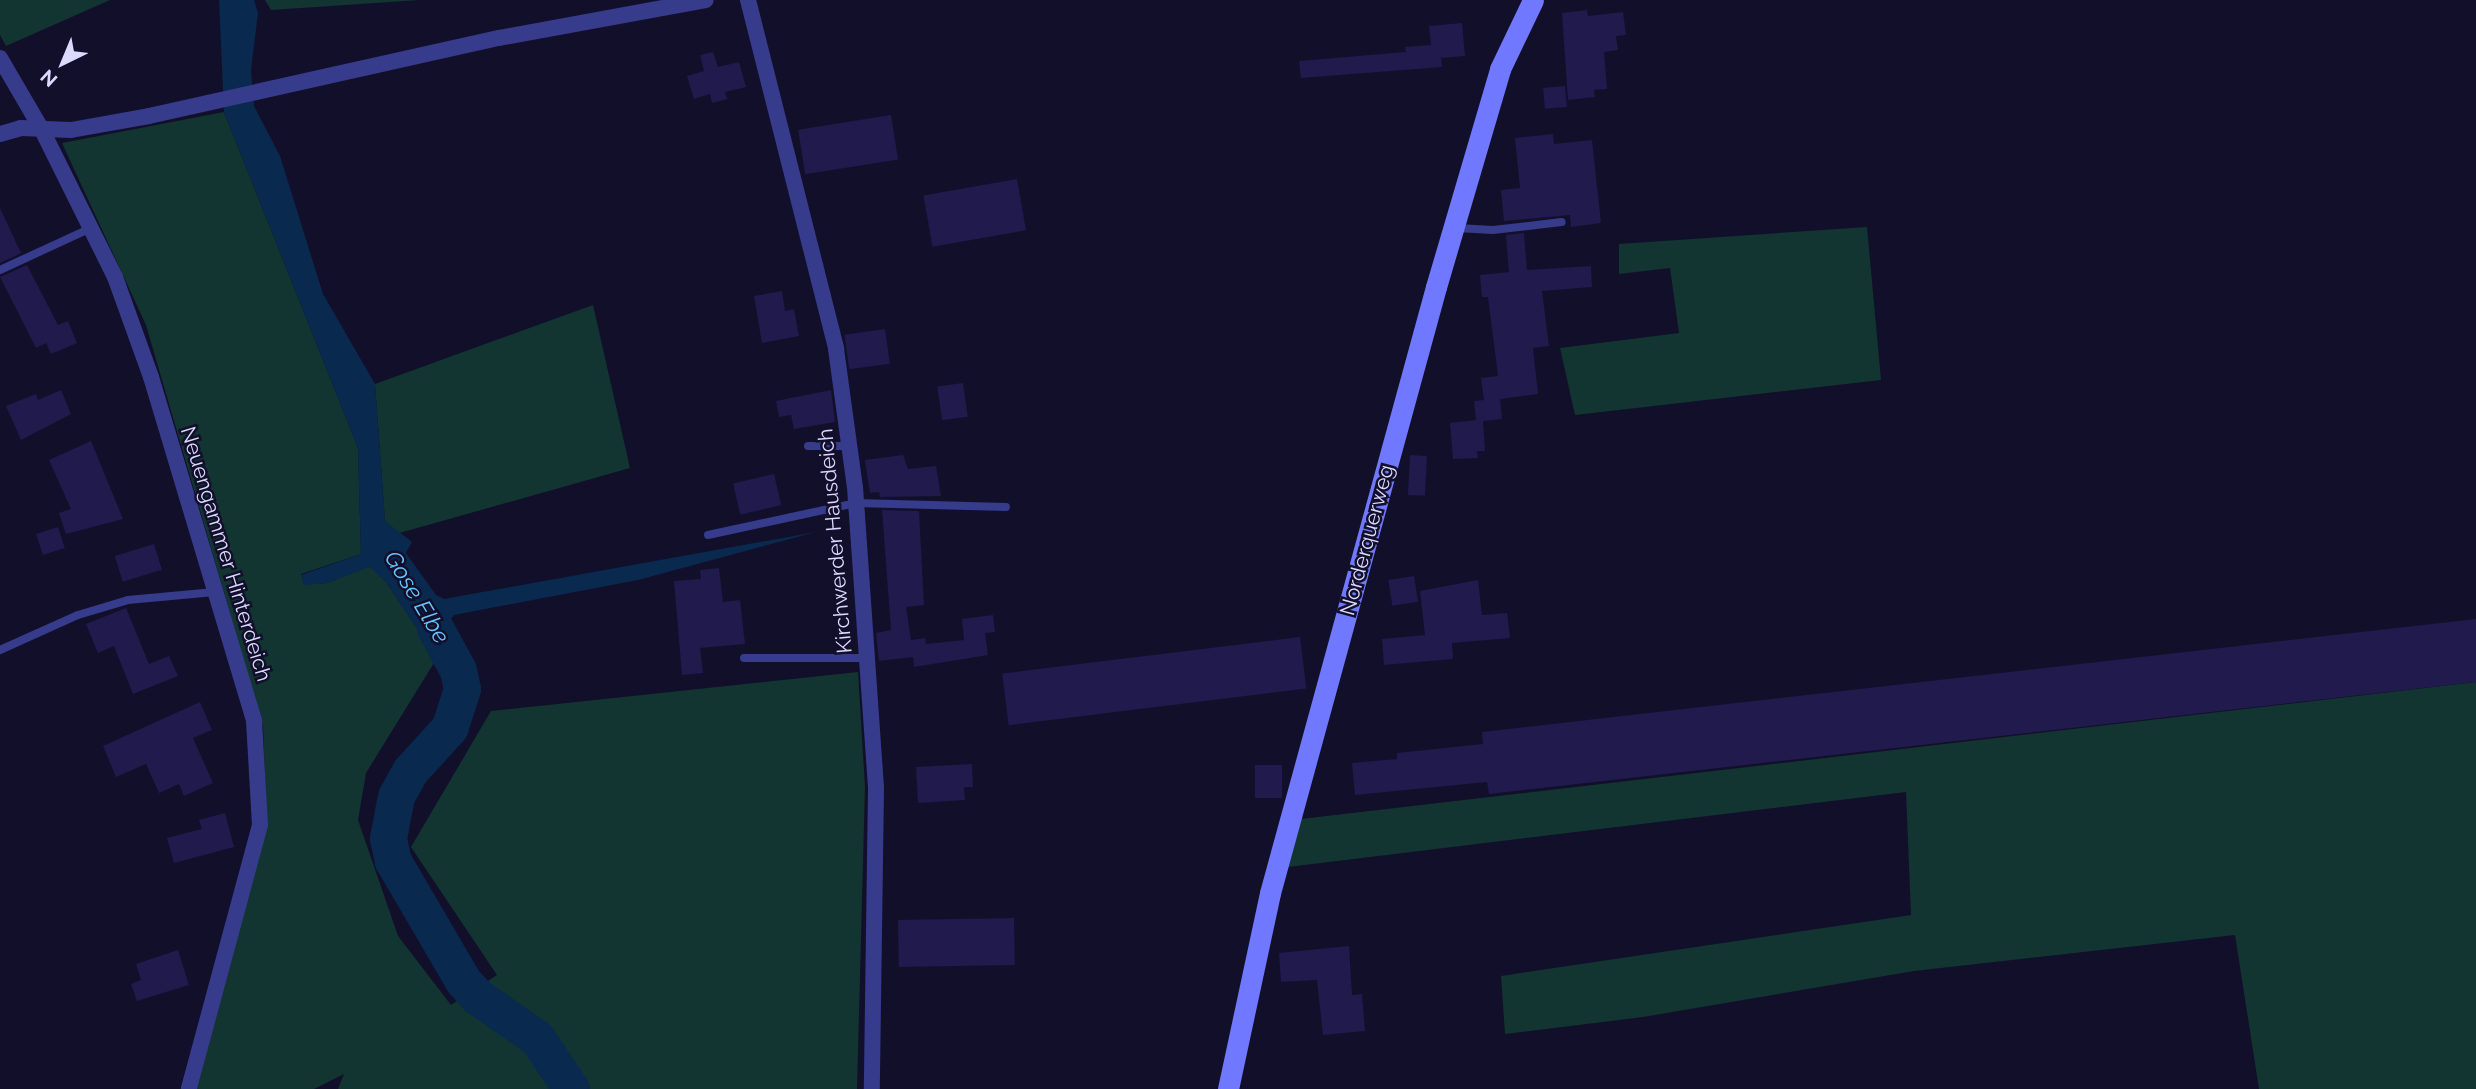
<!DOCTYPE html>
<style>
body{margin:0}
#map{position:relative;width:2476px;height:1089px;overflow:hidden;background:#120f2b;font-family:Raleway,sans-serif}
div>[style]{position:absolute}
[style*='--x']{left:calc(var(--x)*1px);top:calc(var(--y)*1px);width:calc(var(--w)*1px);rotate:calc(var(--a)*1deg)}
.green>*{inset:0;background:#123531}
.water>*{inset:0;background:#09294f}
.river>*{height:37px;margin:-18.5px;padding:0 18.5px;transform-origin:18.5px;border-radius:18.5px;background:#09294f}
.building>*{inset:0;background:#201a4d;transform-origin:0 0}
.lane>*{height:8px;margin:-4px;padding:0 4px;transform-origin:4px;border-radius:4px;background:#373b8c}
.street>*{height:16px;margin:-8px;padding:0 8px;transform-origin:8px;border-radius:8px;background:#373b8c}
.secondary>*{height:21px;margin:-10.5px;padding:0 10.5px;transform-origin:10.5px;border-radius:10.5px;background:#7078ff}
span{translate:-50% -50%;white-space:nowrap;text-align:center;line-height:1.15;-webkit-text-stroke:5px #120f2b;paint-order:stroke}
.street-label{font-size:21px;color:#dad9ff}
.water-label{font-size:23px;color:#67c5ff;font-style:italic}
.north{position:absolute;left:28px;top:28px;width:70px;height:70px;-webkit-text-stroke:5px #120f2b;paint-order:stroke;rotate:223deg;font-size:19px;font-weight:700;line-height:28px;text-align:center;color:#dad9ff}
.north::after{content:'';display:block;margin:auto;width:24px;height:32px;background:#dad9ff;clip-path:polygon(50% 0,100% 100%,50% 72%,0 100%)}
</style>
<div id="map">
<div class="green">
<div style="clip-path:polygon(0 0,110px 0,6px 46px,0 35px)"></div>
<div style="clip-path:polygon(265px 0,420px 0,271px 10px)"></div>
<div style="clip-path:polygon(224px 112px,358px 448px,361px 554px,301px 574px,304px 584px,327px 583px,370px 566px,386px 582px,437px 658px,366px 773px,358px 820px,398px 936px,451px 1005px,497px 975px,411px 847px,491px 711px,858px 672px,865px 787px,857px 1089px,338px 1089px,344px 1074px,314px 1089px,197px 1089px,267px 826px,263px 726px,146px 325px,62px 143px)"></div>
<div style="clip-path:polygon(1867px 227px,1881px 380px,1575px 415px,1560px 348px,1679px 333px,1670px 268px,1619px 274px,1619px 244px)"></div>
<div style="clip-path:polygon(593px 305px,630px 468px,396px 534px,385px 521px,375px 384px)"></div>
<div style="clip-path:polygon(2476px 682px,2476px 1089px,2259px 1089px,2235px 935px,1914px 971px,1643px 1017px,1505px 1034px,1501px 976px,1911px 915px,1906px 792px,1288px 867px,1301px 819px)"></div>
</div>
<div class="water">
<div style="clip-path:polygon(219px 0,254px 0,258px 13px,251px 70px,254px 106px,280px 156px,323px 294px,375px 384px,385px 521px,412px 542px,406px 553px,436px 595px,444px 599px,816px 532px,638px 580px,454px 615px,449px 621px,458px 670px,437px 658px,386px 582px,370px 567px,327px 583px,304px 585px,301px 575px,361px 554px,358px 448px,224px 112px)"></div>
</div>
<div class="river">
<div style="--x:435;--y:628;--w:48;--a:61.3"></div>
<div style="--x:458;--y:670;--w:19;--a:78"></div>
<div style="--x:462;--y:689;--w:40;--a:108"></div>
<div style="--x:450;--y:727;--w:59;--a:132.3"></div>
<div style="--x:410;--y:771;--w:29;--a:119"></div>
<div style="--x:396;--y:796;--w:43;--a:100.8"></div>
<div style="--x:388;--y:838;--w:24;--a:78"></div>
<div style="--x:393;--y:861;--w:139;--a:59.7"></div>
<div style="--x:463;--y:981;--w:22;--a:47"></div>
<div style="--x:478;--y:997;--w:72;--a:34.8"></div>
<div style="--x:537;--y:1038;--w:61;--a:56.3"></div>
</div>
<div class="building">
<div style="clip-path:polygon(1587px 10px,1588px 16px,1623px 12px,1626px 35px,1616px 36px,1618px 50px,1604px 52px,1607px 89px,1594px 90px,1595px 97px,1568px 100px,1562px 13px)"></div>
<div style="clip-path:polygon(1462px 23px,1465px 56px,1441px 58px,1442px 67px,1301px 78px,1299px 61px,1406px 52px,1405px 47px,1431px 45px,1429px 26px)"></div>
<div style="clip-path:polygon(713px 52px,718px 67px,739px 62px,746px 87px,725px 92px,727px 99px,712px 103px,710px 94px,694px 99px,687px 76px,704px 71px,700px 55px)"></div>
<div style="left:1565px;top:86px;width:21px;height:22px;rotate:85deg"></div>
<div style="left:891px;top:115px;width:45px;height:94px;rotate:81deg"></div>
<div style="clip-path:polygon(1553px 134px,1554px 144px,1592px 140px,1601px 223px,1571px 227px,1570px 215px,1504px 221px,1501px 190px,1520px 188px,1515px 138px)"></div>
<div style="left:1017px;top:179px;width:52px;height:95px;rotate:80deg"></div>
<div style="clip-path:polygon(0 208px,21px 253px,0 263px)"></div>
<div style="clip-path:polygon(1524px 233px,1527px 270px,1591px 266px,1592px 287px,1542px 291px,1549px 346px,1533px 348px,1538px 394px,1500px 399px,1502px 419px,1483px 421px,1485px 451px,1477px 451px,1478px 458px,1453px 459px,1450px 423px,1476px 420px,1474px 401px,1484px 400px,1481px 378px,1498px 376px,1488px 297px,1482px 297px,1480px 275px,1509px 272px,1506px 235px)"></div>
<div style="clip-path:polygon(27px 265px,58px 325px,68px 321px,77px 343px,51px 354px,46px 343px,36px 348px,0 277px)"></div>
<div style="clip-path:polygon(782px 291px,785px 311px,794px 309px,799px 336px,762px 343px,754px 296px)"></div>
<div style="left:885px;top:329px;width:35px;height:41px;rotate:82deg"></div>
<div style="left:963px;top:383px;width:34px;height:26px;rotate:82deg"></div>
<div style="clip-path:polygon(61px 390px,71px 414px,21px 440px,6px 406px,36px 394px,38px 400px)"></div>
<div style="clip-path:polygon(831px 390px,835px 422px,794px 429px,791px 415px,779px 417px,776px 401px)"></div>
<div style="clip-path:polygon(91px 441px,123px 519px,66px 534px,59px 513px,71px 509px,49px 460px)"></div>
<div style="clip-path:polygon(903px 455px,908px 469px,936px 466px,941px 496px,880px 497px,879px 492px,870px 493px,865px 460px)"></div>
<div style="left:1410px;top:455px;width:17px;height:40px;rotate:3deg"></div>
<div style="left:774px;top:474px;width:32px;height:42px;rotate:77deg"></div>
<div style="clip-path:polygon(882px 510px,919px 511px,924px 605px,906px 607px,911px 640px,925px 638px,926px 644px,964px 640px,962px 619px,993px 615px,995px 632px,985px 633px,988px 655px,914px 667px,913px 657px,879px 661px,876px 633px,891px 630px)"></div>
<div style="left:58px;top:527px;width:22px;height:23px;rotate:72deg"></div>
<div style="left:154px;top:544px;width:27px;height:41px;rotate:73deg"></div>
<div style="clip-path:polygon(719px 568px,723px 602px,740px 600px,745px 644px,700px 648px,703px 673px,682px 675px,674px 581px,701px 579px,700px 570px)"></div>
<div style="left:1414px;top:576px;width:26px;height:26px;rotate:81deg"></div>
<div style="clip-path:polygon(1478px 580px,1482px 615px,1507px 613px,1510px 638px,1452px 643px,1453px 659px,1384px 665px,1382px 639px,1425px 635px,1420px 591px)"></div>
<div style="clip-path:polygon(126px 608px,149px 664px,169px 656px,178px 676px,133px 694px,114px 646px,98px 653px,86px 624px)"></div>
<div style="clip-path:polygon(2476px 619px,2476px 682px,1489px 794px,1487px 782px,1355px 795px,1352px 763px,1397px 759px,1397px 753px,1483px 744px,1482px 732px)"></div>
<div style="left:1300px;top:637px;width:52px;height:300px;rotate:83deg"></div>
<div style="clip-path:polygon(200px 702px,212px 730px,193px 738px,213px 783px,184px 796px,179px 784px,159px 793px,146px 764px,116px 777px,103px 746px)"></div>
<div style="clip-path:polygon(972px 764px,973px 787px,964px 787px,965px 800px,918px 803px,916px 767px)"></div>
<div style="left:1282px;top:765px;width:33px;height:27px;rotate:90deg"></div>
<div style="clip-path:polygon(225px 813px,234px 847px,174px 863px,167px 838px,202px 829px,199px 820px)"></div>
<div style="left:1014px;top:918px;width:47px;height:116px;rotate:89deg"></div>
<div style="clip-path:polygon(1349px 946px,1352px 995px,1362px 994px,1365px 1031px,1323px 1035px,1317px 980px,1281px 982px,1279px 953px)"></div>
<div style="clip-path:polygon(178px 950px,189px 985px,137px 1001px,131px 984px,141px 980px,136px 964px)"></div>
</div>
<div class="lane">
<div style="--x:1457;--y:228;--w:36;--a:3"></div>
<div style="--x:1493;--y:230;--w:69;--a:-6.6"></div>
<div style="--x:0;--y:270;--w:100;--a:-24.8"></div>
<div style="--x:808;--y:446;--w:41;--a:0"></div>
<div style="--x:708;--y:535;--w:151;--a:-12.2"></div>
<div style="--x:856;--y:503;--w:150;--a:1.5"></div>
<div style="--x:0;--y:650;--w:85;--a:-24.2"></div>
<div style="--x:78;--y:615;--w:52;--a:-16.7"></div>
<div style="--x:128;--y:600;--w:87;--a:-5.3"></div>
<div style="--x:744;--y:658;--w:123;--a:0"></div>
</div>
<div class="street">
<div style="--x:748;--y:0;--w:360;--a:75.8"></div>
<div style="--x:836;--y:349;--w:139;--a:82.2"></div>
<div style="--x:855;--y:487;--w:302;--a:86"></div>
<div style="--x:876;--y:788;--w:301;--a:90.8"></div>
<div style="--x:0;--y:58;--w:83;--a:59.7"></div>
<div style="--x:42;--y:130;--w:164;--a:63.6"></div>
<div style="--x:115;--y:277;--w:106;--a:70.2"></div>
<div style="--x:151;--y:377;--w:359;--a:73.3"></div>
<div style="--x:254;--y:721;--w:104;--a:86.7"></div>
<div style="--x:260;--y:825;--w:273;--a:105.1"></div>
<div style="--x:0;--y:134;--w:22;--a:-16"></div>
<div style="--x:21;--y:128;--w:50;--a:2.3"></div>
<div style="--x:71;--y:130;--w:79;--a:-10.2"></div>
<div style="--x:149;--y:116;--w:359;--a:-12.6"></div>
<div style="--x:499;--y:38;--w:210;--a:-10.4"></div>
</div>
<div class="secondary">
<div style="--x:1228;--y:1089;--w:200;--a:-77.9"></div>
<div style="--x:1270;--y:893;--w:628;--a:-74.68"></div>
<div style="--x:1436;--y:287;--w:227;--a:-73.6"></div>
<div style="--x:1500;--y:69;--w:76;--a:-64.4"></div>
</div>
<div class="street-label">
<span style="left:1367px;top:540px;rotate:-75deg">Norderquerweg</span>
<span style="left:835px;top:541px;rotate:-95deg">Kirchwerder Hausdeich</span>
<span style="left:226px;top:554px;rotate:73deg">Neuengammer Hinterdeich</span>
</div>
<div class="water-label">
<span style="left:417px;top:597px;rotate:59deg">Gose Elbe</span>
</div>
<div class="north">N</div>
</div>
